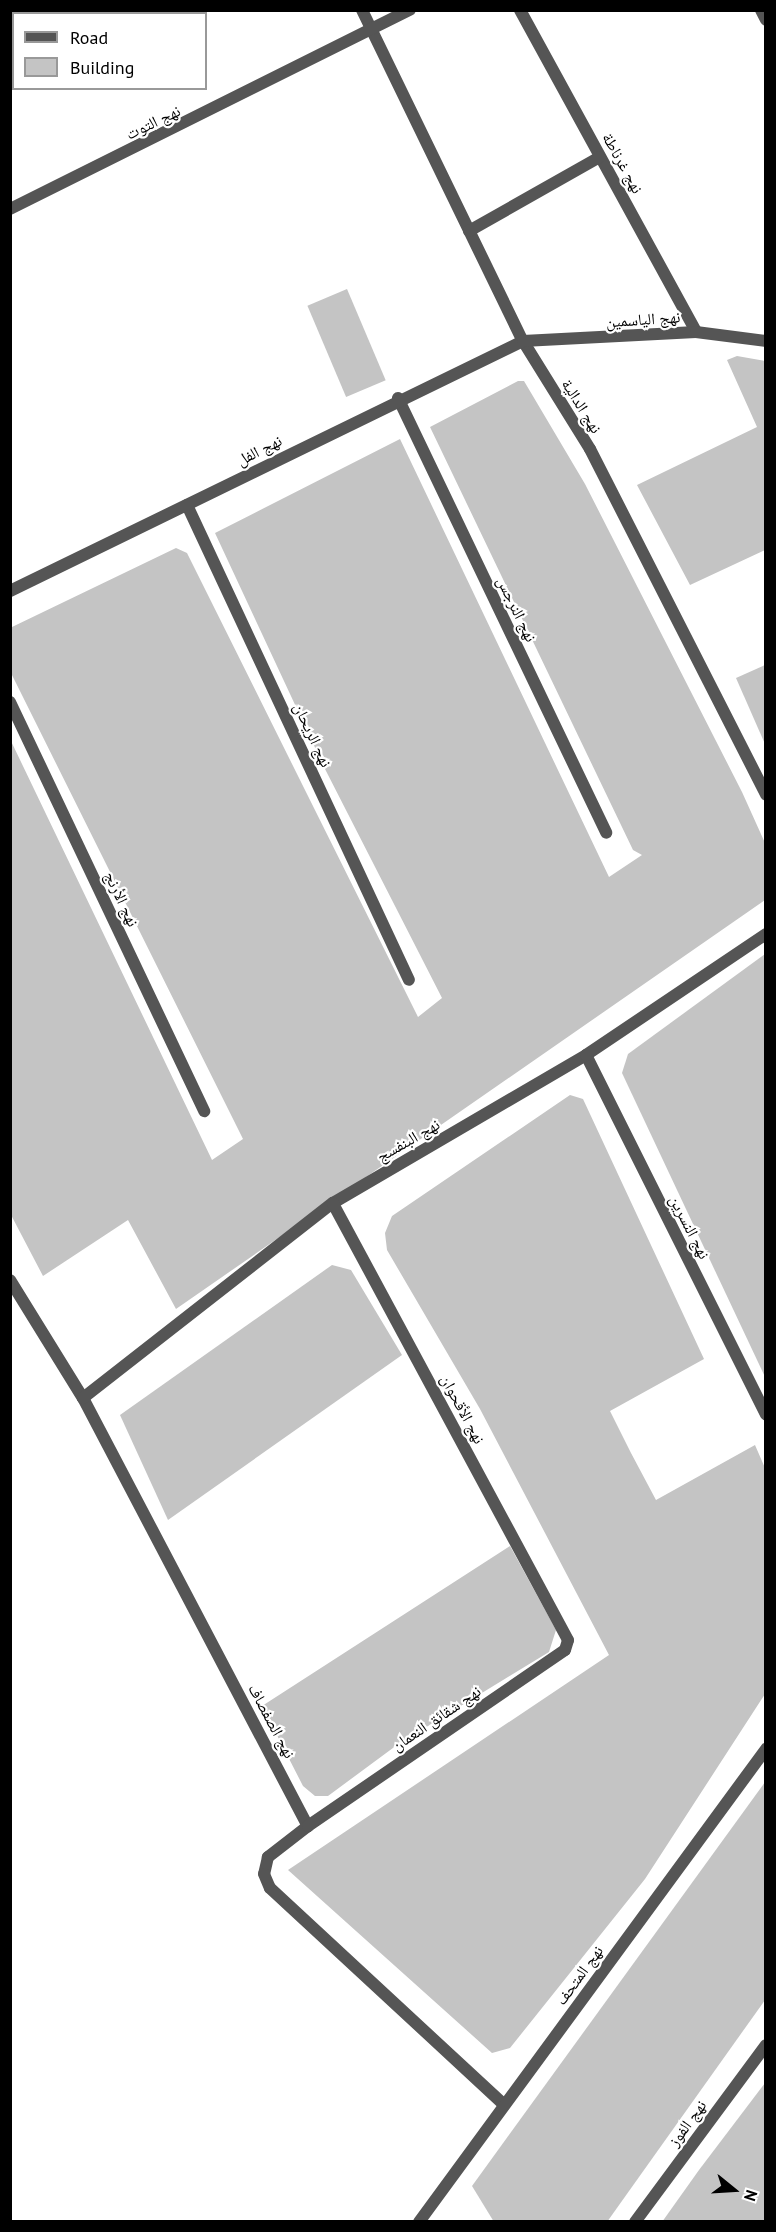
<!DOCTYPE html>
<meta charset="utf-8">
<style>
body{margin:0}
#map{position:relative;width:776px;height:2232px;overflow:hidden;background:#fff;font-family:"PT Sans","Noto Naskh Arabic",sans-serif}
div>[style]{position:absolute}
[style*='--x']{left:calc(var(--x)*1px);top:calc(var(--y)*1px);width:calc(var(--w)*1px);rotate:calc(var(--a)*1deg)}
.building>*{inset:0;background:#c4c4c4;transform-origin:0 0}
.street>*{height:12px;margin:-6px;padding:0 6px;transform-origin:6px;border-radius:6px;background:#555}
span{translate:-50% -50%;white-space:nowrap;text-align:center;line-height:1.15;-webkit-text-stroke:4.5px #fff;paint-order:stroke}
.street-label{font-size:16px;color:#000}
.frame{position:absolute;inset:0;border:12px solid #000;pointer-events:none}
.legend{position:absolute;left:12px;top:12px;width:195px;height:78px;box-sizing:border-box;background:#fff;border:2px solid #999;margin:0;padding:8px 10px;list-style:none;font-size:18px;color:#000}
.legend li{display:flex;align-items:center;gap:12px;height:30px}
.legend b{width:30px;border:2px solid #999}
.north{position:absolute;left:704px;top:2160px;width:60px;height:60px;-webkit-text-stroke:4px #fff;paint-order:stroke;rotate:108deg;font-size:16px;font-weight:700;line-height:24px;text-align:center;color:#000}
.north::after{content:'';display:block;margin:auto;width:21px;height:27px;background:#000;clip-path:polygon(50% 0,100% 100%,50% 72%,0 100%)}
</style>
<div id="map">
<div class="building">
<div style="left:347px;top:289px;width:99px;height:43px;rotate:67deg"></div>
<div style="clip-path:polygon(737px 356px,765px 361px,765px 550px,690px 585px,637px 485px,757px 427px,727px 360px)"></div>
<div style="clip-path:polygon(518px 381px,524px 381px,585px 484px,742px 792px,765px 843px,765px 900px,176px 1309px,128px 1220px,43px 1276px,10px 1213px,10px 739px,212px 1160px,243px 1139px,10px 671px,12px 627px,176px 548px,187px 553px,418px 1017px,442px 998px,325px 769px,215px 533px,400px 439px,609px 877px,642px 855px,633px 850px,430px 427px)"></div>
<div style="clip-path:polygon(765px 665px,765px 744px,736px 678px)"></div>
<div style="clip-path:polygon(765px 954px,765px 1377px,622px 1073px,628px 1054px)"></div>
<div style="clip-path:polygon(570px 1095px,583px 1099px,704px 1359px,610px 1411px,631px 1453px,656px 1500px,755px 1445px,765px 1468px,765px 1694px,645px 1879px,510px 2048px,492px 2053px,288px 1870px,609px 1655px,480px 1409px,387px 1250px,385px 1233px,392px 1216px)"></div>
<div style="clip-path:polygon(332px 1265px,351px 1270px,402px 1355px,168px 1520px,120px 1415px)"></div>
<div style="clip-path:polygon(510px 1546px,556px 1630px,549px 1652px,397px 1745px,328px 1796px,315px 1796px,303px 1786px,262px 1706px)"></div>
<div style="clip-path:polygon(765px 1782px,765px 2000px,607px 2222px,494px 2222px,472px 2186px)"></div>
<div style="clip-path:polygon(765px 2083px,765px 2222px,662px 2222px,699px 2170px)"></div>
</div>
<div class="street">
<div style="--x:362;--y:10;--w:368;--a:64.1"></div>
<div style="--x:523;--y:341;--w:127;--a:58.2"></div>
<div style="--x:590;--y:449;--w:388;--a:63"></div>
<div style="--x:520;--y:10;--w:367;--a:61.3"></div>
<div style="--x:761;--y:10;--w:11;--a:63"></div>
<div style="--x:10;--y:209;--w:447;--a:-26.5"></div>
<div style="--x:469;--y:231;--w:150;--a:-29.5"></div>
<div style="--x:398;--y:398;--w:482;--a:64.4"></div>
<div style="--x:187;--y:505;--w:524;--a:64.95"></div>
<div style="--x:10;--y:591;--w:571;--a:-25.98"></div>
<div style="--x:523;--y:341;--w:173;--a:-3"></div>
<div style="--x:696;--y:332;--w:71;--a:7.3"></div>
<div style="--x:10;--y:702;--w:453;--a:64.6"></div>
<div style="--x:586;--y:1055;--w:402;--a:63.4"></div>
<div style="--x:10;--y:1280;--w:139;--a:58.3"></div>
<div style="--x:83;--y:1398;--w:484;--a:62.3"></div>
<div style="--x:308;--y:1826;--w:51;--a:142.2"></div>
<div style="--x:268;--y:1857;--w:17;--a:103"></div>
<div style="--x:264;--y:1874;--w:15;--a:67"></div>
<div style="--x:270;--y:1888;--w:319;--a:42.8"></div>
<div style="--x:83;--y:1398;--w:317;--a:-38"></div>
<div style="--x:333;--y:1203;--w:293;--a:-30.3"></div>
<div style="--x:586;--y:1055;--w:217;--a:-33.9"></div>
<div style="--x:308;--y:1826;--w:311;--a:-34.4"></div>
<div style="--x:565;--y:1650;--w:10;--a:-73"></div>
<div style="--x:568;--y:1640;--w:496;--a:-118.3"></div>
<div style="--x:419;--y:2222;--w:587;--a:-53.74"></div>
<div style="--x:635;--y:2222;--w:220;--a:-53.5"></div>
</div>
<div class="street-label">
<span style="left:153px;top:122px;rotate:-26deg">نهج التوت</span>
<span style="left:623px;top:163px;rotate:61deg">نهج غرناطة</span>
<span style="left:643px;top:319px;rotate:-4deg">نهج الياسمين</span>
<span style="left:582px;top:406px;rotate:58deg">نهج الدالية</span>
<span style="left:259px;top:450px;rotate:-27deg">نهج الفل</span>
<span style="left:517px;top:609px;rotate:64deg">نهج النرجس</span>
<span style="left:313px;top:735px;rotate:65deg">نهج الريحان</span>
<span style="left:122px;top:899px;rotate:65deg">نهج الأرنج</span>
<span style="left:408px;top:1140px;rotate:-30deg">نهج البنفسج</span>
<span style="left:690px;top:1227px;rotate:63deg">نهج النسرين</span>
<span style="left:463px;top:1409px;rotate:62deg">نهج الأقحوان</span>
<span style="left:436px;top:1718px;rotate:-34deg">نهج شقائق النعمان</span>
<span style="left:272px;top:1721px;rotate:62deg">نهج الصفصاف</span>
<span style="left:579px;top:1975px;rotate:-54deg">نهج المتحف</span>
<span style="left:687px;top:2123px;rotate:-54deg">نهج الفوز</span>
</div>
<div class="frame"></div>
<ul class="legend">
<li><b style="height:8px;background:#555"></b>Road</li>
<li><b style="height:16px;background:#c4c4c4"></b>Building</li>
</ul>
<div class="north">N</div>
</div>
